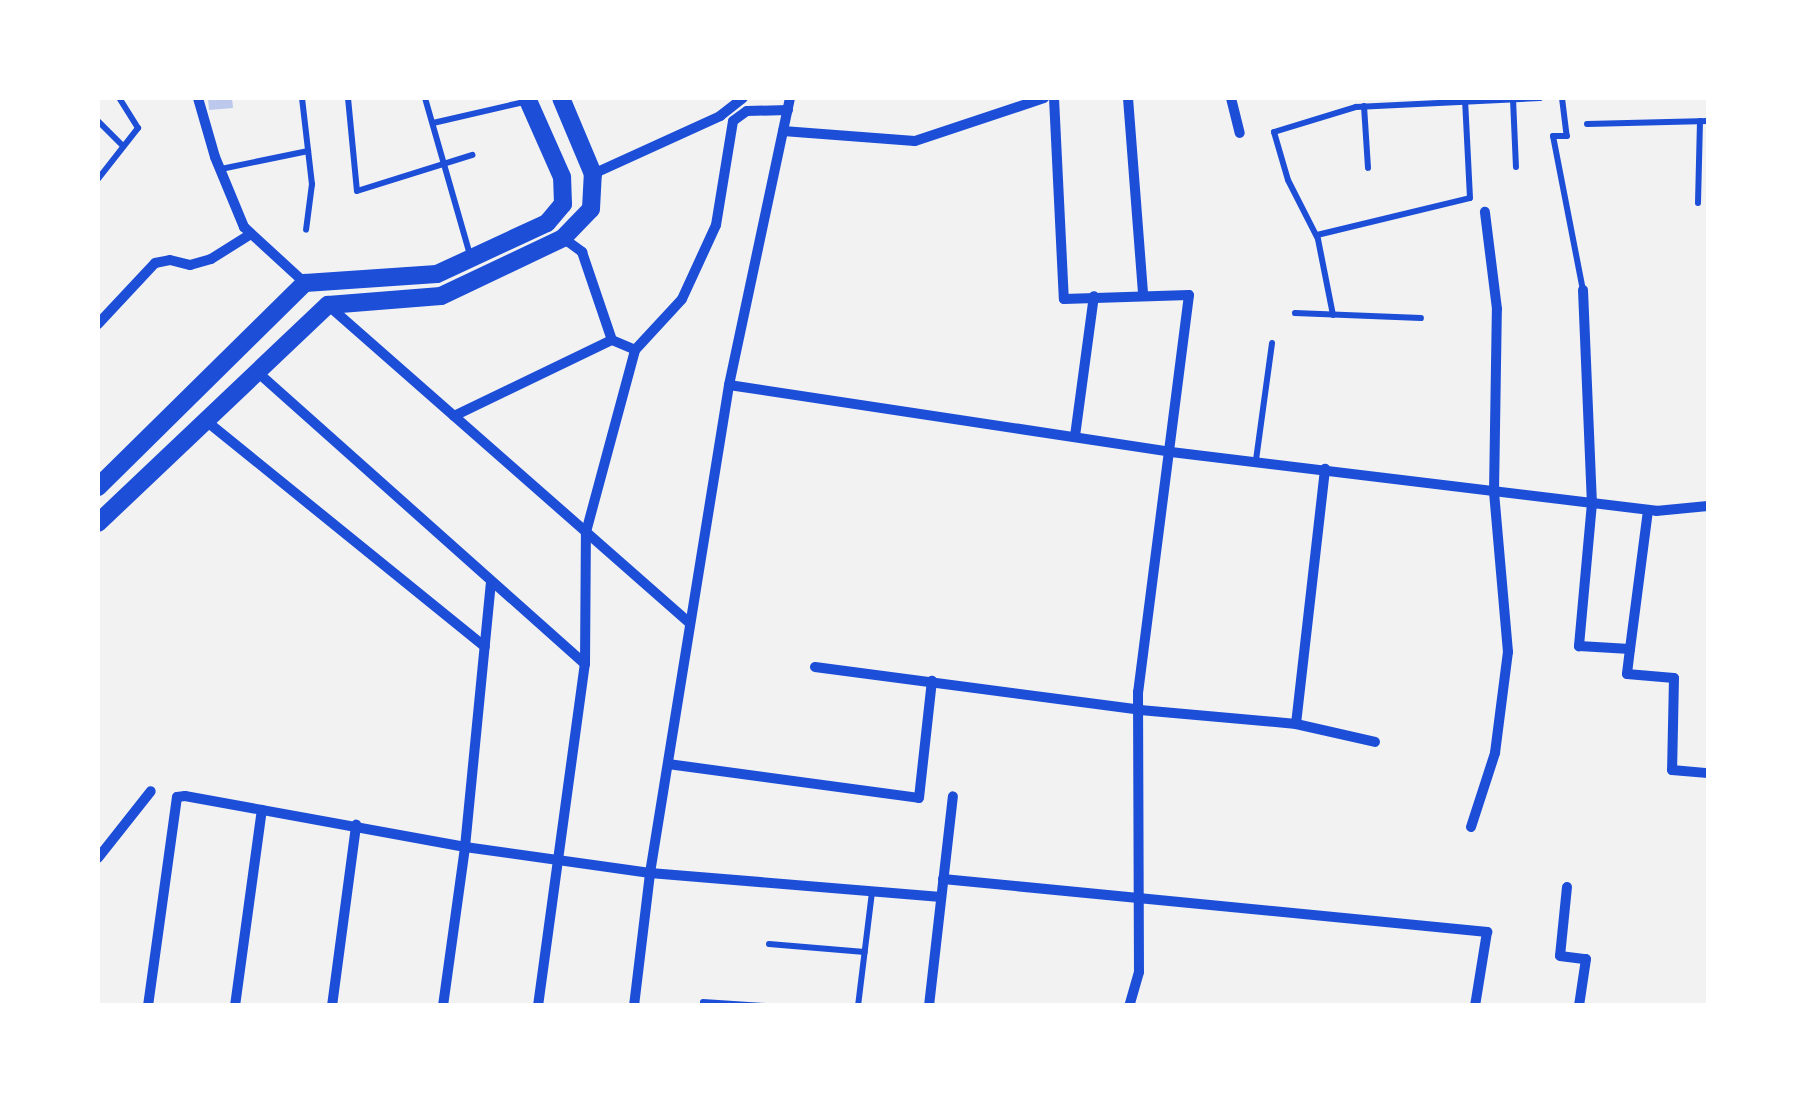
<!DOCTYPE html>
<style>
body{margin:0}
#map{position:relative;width:1806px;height:1103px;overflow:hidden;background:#f2f2f2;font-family:Helvetica,sans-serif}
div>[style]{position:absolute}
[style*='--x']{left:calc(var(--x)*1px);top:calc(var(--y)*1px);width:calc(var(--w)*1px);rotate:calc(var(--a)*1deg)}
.building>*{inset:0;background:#bdc9ec}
.service>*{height:6px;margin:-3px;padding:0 3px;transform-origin:3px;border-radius:3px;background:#1d4ed8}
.minor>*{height:10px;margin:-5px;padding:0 5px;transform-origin:5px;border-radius:5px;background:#1d4ed8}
.primary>*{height:18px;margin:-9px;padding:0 9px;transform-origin:9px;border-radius:9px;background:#1d4ed8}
span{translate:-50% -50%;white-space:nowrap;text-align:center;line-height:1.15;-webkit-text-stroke:10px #fff;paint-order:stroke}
.frame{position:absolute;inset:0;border:100px solid #fff;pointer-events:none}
</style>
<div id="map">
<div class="building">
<div style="clip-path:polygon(208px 98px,232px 98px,233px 108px,209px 110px)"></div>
</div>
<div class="service">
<div style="--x:302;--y:98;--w:87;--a:83.4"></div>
<div style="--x:312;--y:184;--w:46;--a:97.4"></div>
<div style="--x:348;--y:98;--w:93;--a:84.5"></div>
<div style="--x:357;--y:191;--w:121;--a:-17.4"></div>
<div style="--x:425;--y:98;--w:163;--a:74"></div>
<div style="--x:1562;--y:98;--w:38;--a:83"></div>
<div style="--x:1567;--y:136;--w:14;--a:180"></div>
<div style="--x:1553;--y:136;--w:157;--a:79"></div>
<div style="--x:1513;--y:99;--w:68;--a:87.5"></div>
<div style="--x:1364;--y:106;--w:62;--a:86.3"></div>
<div style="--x:98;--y:121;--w:35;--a:45"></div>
<div style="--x:433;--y:123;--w:93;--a:-13"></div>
<div style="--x:1587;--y:124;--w:121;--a:-1.4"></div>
<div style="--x:221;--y:169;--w:89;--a:-11.7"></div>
<div style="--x:98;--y:179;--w:65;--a:-51.9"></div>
<div style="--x:138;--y:128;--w:36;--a:-122"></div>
<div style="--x:1698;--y:203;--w:82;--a:-88.6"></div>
<div style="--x:1317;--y:235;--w:157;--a:-13.6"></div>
<div style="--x:1470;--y:198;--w:98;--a:-92.9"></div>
<div style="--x:1295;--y:313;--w:126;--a:2.3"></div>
<div style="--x:1333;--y:315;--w:77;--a:-101.2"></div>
<div style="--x:1318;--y:239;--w:66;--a:-117"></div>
<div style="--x:1288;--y:180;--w:50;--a:-106.3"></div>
<div style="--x:1274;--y:132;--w:86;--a:-17"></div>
<div style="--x:1356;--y:107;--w:184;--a:-2.8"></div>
<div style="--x:1256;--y:460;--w:118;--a:-82.2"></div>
<div style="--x:769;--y:944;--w:96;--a:4.8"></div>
<div style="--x:703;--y:1002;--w:62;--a:3.7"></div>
<div style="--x:858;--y:1006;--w:115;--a:-83"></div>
</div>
<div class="minor">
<div style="--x:198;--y:98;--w:61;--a:73.9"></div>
<div style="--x:215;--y:157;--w:76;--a:67.5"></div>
<div style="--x:244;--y:227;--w:83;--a:42.6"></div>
<div style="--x:1054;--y:98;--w:201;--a:87.2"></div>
<div style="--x:1064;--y:299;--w:125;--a:-1.8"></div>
<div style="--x:1189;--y:295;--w:400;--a:97.3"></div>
<div style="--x:1138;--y:692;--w:280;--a:89.8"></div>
<div style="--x:1139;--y:972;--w:35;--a:106"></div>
<div style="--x:1128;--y:98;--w:198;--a:85.6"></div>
<div style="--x:1231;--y:98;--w:36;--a:76"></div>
<div style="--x:783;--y:131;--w:132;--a:4.3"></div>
<div style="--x:915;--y:141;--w:136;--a:-18.4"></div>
<div style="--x:593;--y:174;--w:140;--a:-24.5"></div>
<div style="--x:720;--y:116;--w:29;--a:-38"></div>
<div style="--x:563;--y:238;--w:24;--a:36"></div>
<div style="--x:582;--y:252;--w:93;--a:71.2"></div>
<div style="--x:612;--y:340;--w:25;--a:23"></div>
<div style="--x:1583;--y:290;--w:213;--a:87.6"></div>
<div style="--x:1592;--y:503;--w:144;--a:95.2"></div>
<div style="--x:1579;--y:646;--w:51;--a:3.4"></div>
<div style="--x:1630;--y:649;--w:25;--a:97"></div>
<div style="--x:1627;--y:674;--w:47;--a:4.9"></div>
<div style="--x:1674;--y:678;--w:92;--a:91.2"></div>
<div style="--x:1672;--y:770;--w:36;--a:5"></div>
<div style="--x:330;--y:307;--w:479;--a:41.3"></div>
<div style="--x:98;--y:324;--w:83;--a:-46.9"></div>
<div style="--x:155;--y:263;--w:15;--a:-11"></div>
<div style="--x:170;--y:260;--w:21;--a:14"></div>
<div style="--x:190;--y:265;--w:22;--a:-16"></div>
<div style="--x:211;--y:259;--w:47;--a:-32"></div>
<div style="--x:255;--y:370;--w:442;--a:41.7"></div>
<div style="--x:729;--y:385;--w:447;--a:8.6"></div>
<div style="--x:1171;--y:452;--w:489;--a:6.9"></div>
<div style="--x:1656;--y:511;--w:52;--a:-5.5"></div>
<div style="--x:454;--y:416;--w:175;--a:-25.7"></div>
<div style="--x:205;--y:420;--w:360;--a:39"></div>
<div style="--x:1075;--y:436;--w:141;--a:-82.3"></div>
<div style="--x:1630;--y:649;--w:140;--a:-82.6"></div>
<div style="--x:815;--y:667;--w:328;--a:7.5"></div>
<div style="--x:1140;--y:710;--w:157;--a:5.1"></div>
<div style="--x:1296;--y:724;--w:81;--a:12.8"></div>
<div style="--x:1296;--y:724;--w:257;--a:-83.5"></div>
<div style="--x:668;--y:764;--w:253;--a:7.7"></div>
<div style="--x:919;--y:798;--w:118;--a:-83.7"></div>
<div style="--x:1471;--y:827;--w:78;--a:-72"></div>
<div style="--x:1495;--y:753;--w:102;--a:-82.7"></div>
<div style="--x:1508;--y:652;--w:161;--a:-95"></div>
<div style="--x:1494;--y:492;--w:183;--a:-89.1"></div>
<div style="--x:1497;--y:309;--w:98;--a:-97.1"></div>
<div style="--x:98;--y:858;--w:85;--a:-51.7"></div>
<div style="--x:943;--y:879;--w:547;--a:5.56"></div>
<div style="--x:1487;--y:932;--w:75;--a:99.2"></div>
<div style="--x:1567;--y:887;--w:69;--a:95.8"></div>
<div style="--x:1560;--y:956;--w:26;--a:7"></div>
<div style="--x:1586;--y:959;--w:48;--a:98.5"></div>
<div style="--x:148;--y:1006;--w:211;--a:-82.1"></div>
<div style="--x:177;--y:797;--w:8;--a:-7"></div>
<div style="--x:185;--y:796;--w:285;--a:10.3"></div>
<div style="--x:465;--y:847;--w:187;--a:8"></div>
<div style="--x:650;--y:873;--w:292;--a:4.7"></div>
<div style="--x:235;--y:1006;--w:198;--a:-82.2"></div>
<div style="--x:332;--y:1006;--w:183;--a:-82.4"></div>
<div style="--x:443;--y:1006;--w:161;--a:-82.1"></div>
<div style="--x:465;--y:847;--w:264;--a:-84.4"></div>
<div style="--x:538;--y:1006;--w:345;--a:-82.2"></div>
<div style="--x:585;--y:664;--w:132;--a:-89.6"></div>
<div style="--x:586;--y:532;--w:188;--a:-74.9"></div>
<div style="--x:635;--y:350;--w:69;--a:-47.3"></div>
<div style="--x:682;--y:299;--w:81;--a:-65.3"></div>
<div style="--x:716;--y:225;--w:105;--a:-80.7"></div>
<div style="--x:733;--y:121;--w:17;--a:-36"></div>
<div style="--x:747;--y:111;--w:41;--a:-1.4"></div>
<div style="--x:634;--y:1006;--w:134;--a:-83.1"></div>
<div style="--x:650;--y:873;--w:494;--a:-80.8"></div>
<div style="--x:729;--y:385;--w:293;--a:-78"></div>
<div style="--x:929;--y:1006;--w:211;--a:-83.5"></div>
</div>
<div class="primary">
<div style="--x:98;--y:487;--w:291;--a:-44.6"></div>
<div style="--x:305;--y:283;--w:132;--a:-3.9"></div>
<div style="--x:437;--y:274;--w:121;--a:-24.9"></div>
<div style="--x:547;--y:223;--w:25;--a:-50"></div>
<div style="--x:563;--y:204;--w:27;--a:-92"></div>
<div style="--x:562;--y:177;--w:86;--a:-113.9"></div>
<div style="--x:98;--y:523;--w:317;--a:-43.5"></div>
<div style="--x:328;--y:305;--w:113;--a:-4.6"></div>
<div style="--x:441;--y:296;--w:135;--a:-25.4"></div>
<div style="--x:563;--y:238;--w:40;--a:-46"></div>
<div style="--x:591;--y:209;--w:35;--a:-87"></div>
<div style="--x:593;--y:174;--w:82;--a:-112.8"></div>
</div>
<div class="frame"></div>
</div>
